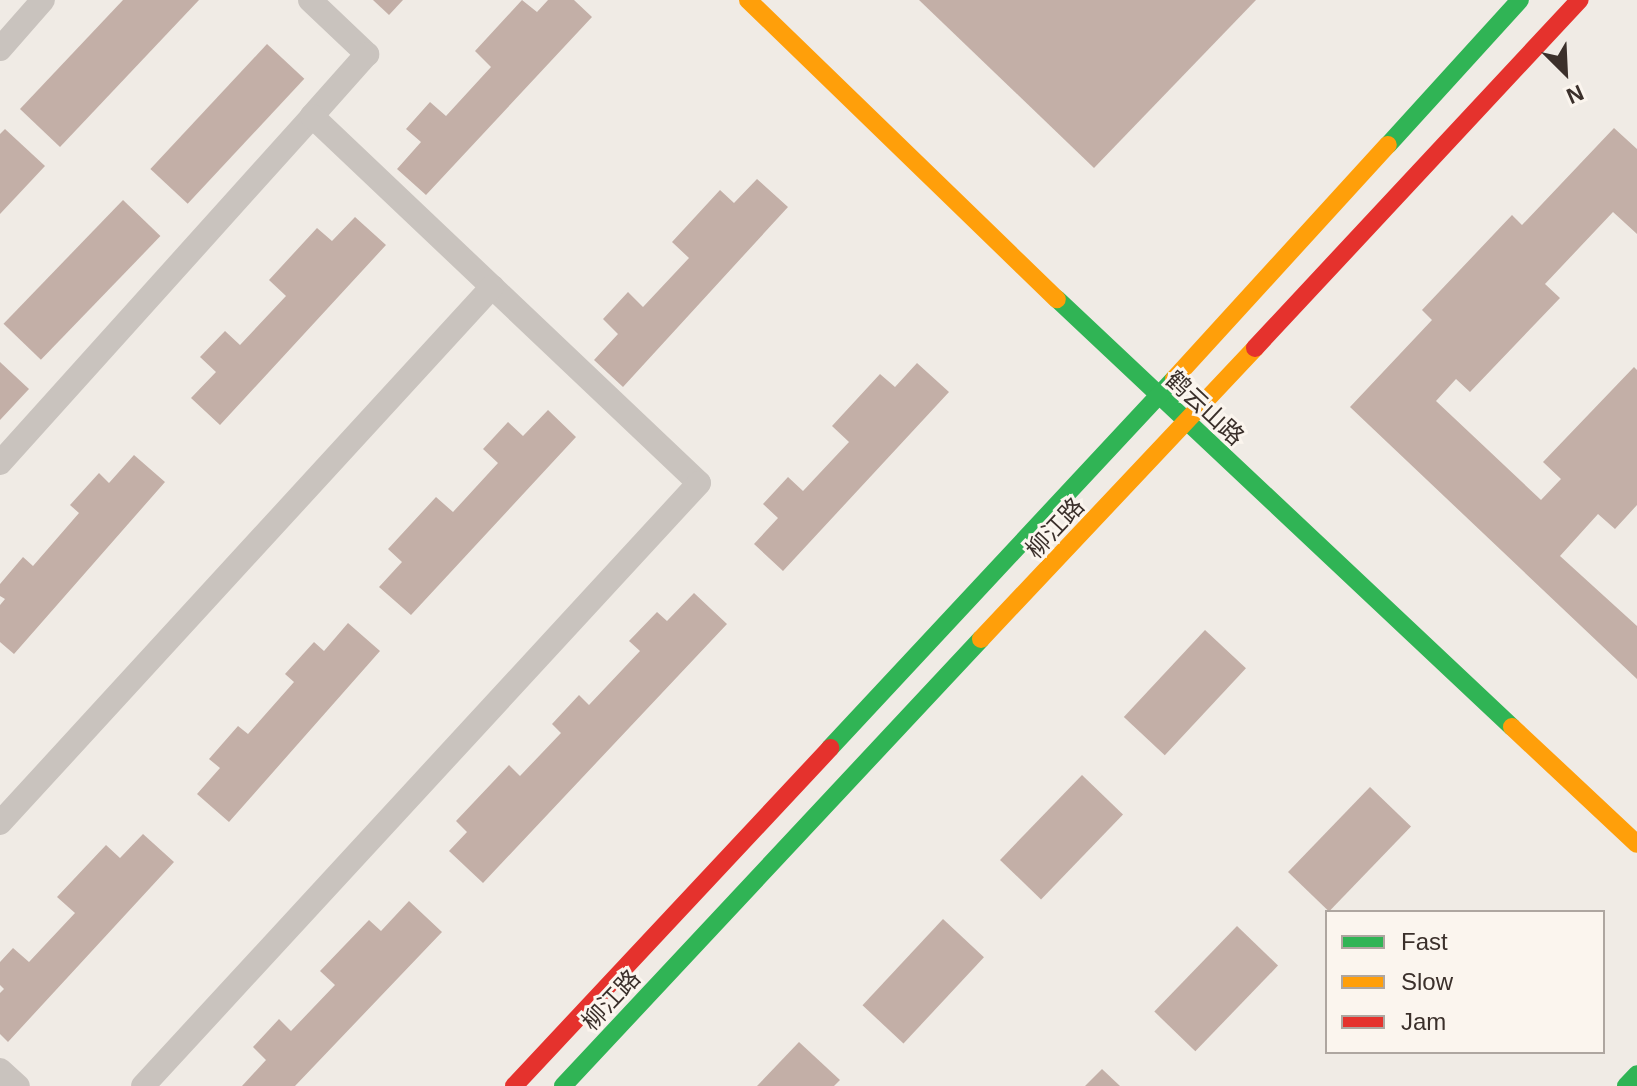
<!DOCTYPE html>
<meta charset="utf-8">
<style>
body{margin:0}
#map{position:relative;width:1637px;height:1086px;overflow:hidden;background:#f0ebe5;font-family:Helvetica,"Noto Sans SC",sans-serif}
div>[style]{position:absolute}
[style*='--x']{left:calc(var(--x)*1px);top:calc(var(--y)*1px);width:calc(var(--w)*1px);rotate:calc(var(--a)*1deg)}
.building>*{inset:0;background:#c3afa7;transform-origin:0 0}
.street>*{height:24px;margin:-12px;padding:0 12px;transform-origin:12px;border-radius:12px;background:#c9c3be}
.fast>*{height:18px;margin:-9px;padding:0 9px;transform-origin:9px;border-radius:9px;background:#30b455}
.slow>*{height:18px;margin:-9px;padding:0 9px;transform-origin:9px;border-radius:9px;background:#ff9f0a}
.jam>*{height:18px;margin:-9px;padding:0 9px;transform-origin:9px;border-radius:9px;background:#e5322d}
span{translate:-50% -50%;white-space:nowrap;text-align:center;line-height:1.15;-webkit-text-stroke:6px #fbf5ee;paint-order:stroke}
.street-label{font-size:24px;color:#3b302b}
.legend{position:absolute;left:1325px;top:910px;width:280px;height:144px;box-sizing:border-box;background:#fbf5ee;border:2px solid #aea6a0;margin:0;padding:10px 14px;list-style:none;font-size:24px;color:#3b302b}
.legend li{display:flex;align-items:center;gap:16px;height:40px}
.legend b{width:40px;border:2px solid #aea6a0}
.north{position:absolute;left:1525px;top:32px;width:80px;height:80px;-webkit-text-stroke:6px #fbf5ee;paint-order:stroke;rotate:156deg;font-size:22px;font-weight:700;line-height:32px;text-align:center;color:#3b302b}
.north::after{content:'';display:block;margin:auto;width:28px;height:36px;background:#3b302b;clip-path:polygon(50% 0,100% 100%,50% 72%,0 100%)}
</style>
<div id="map">
<div class="building">
<div style="clip-path:polygon(123px 0,199px 0,60px 147px,20px 109px)"></div>
<div style="clip-path:polygon(373px 0,403px 0,389px 15px)"></div>
<div style="clip-path:polygon(522px 0,537px 12px,548px 0,574px 0,592px 17px,426px 195px,397px 169px,421px 142px,406px 129px,430px 102px,446px 116px,491px 67px,475px 51px)"></div>
<div style="clip-path:polygon(919px 0,1256px 0,1094px 168px)"></div>
<div style="left:267px;top:44px;width:51px;height:171px;rotate:43deg"></div>
<div style="clip-path:polygon(1614px 128px,1637px 149px,1637px 234px,1613px 212px,1545px 284px,1560px 298px,1470px 392px,1456px 379px,1436px 401px,1541px 500px,1561px 479px,1543px 462px,1634px 367px,1637px 370px,1637px 505px,1615px 529px,1598px 514px,1560px 556px,1637px 626px,1637px 679px,1350px 407px,1432px 320px,1422px 310px,1512px 215px,1522px 225px)"></div>
<div style="clip-path:polygon(5px 129px,45px 166px,0 214px,0 134px)"></div>
<div style="clip-path:polygon(757px 179px,788px 207px,623px 387px,594px 360px,618px 334px,603px 319px,628px 292px,643px 307px,689px 258px,672px 242px,720px 190px,734px 203px)"></div>
<div style="left:123px;top:200px;width:52px;height:172px;rotate:44deg"></div>
<div style="clip-path:polygon(355px 217px,386px 245px,220px 425px,191px 398px,216px 372px,200px 357px,225px 331px,240px 345px,286px 296px,269px 280px,317px 228px,332px 241px)"></div>
<div style="clip-path:polygon(0 362px,29px 389px,0 420px)"></div>
<div style="clip-path:polygon(917px 363px,949px 392px,783px 571px,754px 544px,778px 518px,763px 504px,788px 477px,803px 491px,849px 442px,832px 426px,880px 374px,895px 387px)"></div>
<div style="clip-path:polygon(548px 410px,576px 437px,411px 615px,379px 587px,402px 562px,388px 549px,436px 497px,453px 512px,498px 463px,483px 449px,508px 422px,523px 436px)"></div>
<div style="clip-path:polygon(134px 455px,165px 482px,14px 654px,0 642px,0 605px,5px 599px,0 596px,0 584px,23px 557px,33px 566px,79px 513px,70px 505px,99px 473px,109px 483px)"></div>
<div style="clip-path:polygon(694px 593px,727px 624px,483px 883px,449px 851px,467px 832px,456px 821px,509px 765px,520px 776px,561px 733px,552px 724px,579px 695px,589px 705px,640px 651px,629px 641px,657px 612px,667px 621px)"></div>
<div style="clip-path:polygon(348px 623px,380px 651px,229px 822px,197px 794px,220px 768px,209px 759px,238px 726px,248px 734px,294px 682px,285px 674px,314px 642px,324px 651px)"></div>
<div style="left:1205px;top:630px;width:56px;height:119px;rotate:43deg"></div>
<div style="left:1082px;top:775px;width:57px;height:118px;rotate:44deg"></div>
<div style="left:1370px;top:787px;width:57px;height:118px;rotate:44deg"></div>
<div style="clip-path:polygon(143px 834px,174px 862px,8px 1042px,0 1034px,0 993px,4px 989px,0 985px,0 962px,13px 948px,29px 962px,75px 913px,57px 897px,106px 845px,120px 858px)"></div>
<div style="clip-path:polygon(409px 901px,442px 932px,295px 1086px,242px 1086px,266px 1060px,253px 1047px,279px 1019px,291px 1031px,335px 985px,320px 971px,369px 920px,381px 931px)"></div>
<div style="left:943px;top:919px;width:56px;height:118px;rotate:43deg"></div>
<div style="left:1237px;top:926px;width:57px;height:119px;rotate:44deg"></div>
<div style="clip-path:polygon(799px 1042px,840px 1080px,834px 1086px,757px 1086px)"></div>
<div style="clip-path:polygon(1102px 1069px,1120px 1086px,1085px 1086px)"></div>
</div>
<div class="street">
<div style="--x:310;--y:0;--w:79;--a:43.5"></div>
<div style="--x:367;--y:54;--w:83;--a:131.6"></div>
<div style="--x:0;--y:49;--w:65;--a:-48.7"></div>
<div style="--x:0;--y:463;--w:467;--a:-48"></div>
<div style="--x:312;--y:116;--w:533;--a:43.48"></div>
<div style="--x:699;--y:483;--w:820;--a:132.68"></div>
<div style="--x:0;--y:823;--w:728;--a:-47.45"></div>
<div style="--x:0;--y:1070;--w:24;--a:42"></div>
</div>
<div class="fast">
<div style="--x:1388;--y:145;--w:196;--a:-47.7"></div>
<div style="--x:1057;--y:299;--w:625;--a:43.25"></div>
<div style="--x:830;--y:748;--w:504;--a:-47.01"></div>
<div style="--x:563;--y:1086;--w:612;--a:-46.92"></div>
<div style="--x:1626;--y:1086;--w:16;--a:-47"></div>
</div>
<div class="slow">
<div style="--x:748;--y:0;--w:430;--a:44.1"></div>
<div style="--x:1174;--y:379;--w:317;--a:-47.6"></div>
<div style="--x:981;--y:639;--w:400;--a:-46.7"></div>
<div style="--x:1512;--y:727;--w:171;--a:43.1"></div>
</div>
<div class="jam">
<div style="--x:1255;--y:348;--w:476;--a:-47"></div>
<div style="--x:514;--y:1086;--w:463;--a:-46.9"></div>
</div>
<div class="street-label">
<span style="left:1205px;top:408px;rotate:43deg">鹤云山路</span>
<span style="left:1055px;top:528px;rotate:-47deg">柳江路</span>
<span style="left:611px;top:1000px;rotate:-47deg">柳江路</span>
</div>
<ul class="legend">
<li><b style="height:10px;background:#30b455"></b>Fast</li>
<li><b style="height:10px;background:#ff9f0a"></b>Slow</li>
<li><b style="height:10px;background:#e5322d"></b>Jam</li>
</ul>
<div class="north">N</div>
</div>
